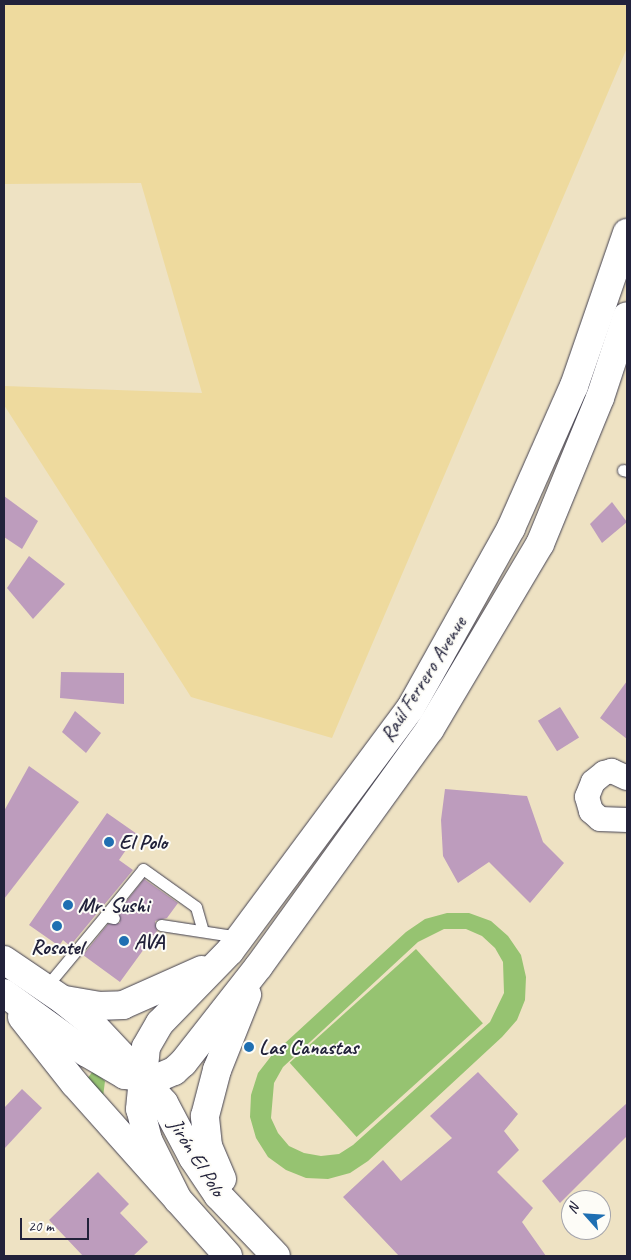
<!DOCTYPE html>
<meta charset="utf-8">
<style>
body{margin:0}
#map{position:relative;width:631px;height:1260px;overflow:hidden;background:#eee2c3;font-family:Caveat,sans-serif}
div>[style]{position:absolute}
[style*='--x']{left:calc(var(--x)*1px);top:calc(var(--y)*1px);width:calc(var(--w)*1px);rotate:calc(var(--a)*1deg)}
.green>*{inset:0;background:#96c371;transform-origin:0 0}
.sand>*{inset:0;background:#eeda9e}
.building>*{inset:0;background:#bd9cbd;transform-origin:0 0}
.roads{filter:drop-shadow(0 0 1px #413f4f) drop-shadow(0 0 1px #413f4f)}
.lane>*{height:11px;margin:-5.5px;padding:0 5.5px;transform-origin:5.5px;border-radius:5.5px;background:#fff}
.street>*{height:24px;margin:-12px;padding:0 12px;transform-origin:12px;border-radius:12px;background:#fff}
.secondary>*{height:28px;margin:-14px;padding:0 14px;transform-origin:14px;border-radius:14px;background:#fff}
.dots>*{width:14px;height:14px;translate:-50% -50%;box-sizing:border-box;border:2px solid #fdfcf7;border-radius:50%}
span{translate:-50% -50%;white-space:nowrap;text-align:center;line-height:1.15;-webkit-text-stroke:4px #fdfcf7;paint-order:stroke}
.street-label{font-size:21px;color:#22223b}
.poi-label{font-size:21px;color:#22223b;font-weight:700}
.left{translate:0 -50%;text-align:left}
.frame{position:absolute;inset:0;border:5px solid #22223b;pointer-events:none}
.north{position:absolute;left:561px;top:1190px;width:50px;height:50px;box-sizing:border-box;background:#fdfcf7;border:1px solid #a5a5ac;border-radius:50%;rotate:296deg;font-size:14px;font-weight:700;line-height:20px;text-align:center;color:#22223b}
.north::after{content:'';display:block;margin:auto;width:18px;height:22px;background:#1f6fb2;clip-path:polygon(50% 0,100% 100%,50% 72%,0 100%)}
.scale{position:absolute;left:20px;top:1218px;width:69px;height:22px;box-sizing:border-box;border:2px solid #22223b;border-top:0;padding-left:6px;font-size:15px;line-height:18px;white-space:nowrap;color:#22223b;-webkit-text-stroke:4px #fdfcf7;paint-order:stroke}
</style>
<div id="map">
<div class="green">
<div style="clip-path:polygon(evenodd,447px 913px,469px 913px,491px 921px,508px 936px,521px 955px,526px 977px,525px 1000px,517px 1020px,502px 1037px,368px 1161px,350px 1173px,328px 1179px,306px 1178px,286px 1170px,268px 1157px,256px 1138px,250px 1117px,251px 1095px,258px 1073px,272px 1055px,406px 932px,425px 919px,447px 913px,444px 929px,466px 929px,482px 936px,495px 948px,503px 962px,504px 993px,490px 1022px,353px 1145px,339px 1154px,321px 1156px,304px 1153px,289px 1146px,278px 1133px,271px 1118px,274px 1083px,283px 1067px,418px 942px,444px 929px)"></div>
<div style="left:416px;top:949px;width:100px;height:170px;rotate:48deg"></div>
<div style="clip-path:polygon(93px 1071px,105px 1081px,102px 1105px,84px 1083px)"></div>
</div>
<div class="sand">
<div style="clip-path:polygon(4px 4px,627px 4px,627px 48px,332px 738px,191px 697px,4px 405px,4px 386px,202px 393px,141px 183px,4px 184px)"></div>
</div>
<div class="building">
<div style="clip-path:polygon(4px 496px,38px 521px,22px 549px,4px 537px)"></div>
<div style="clip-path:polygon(612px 502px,627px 522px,602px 543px,590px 524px)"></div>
<div style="clip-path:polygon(29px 556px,65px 584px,33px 619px,7px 588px)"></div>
<div style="clip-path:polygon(61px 672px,124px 673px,124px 704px,60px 698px)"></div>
<div style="clip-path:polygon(627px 681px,627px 739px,600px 718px)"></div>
<div style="left:560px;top:707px;width:36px;height:26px;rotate:58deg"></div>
<div style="clip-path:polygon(75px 711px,101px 733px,86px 753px,62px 732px)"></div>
<div style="clip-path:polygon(29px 766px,79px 802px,4px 899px,4px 811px)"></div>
<div style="clip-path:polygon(445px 789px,527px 796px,543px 842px,564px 863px,530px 903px,489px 862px,458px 883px,443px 856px,441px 820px)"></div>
<div style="clip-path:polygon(107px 813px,137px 834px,119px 860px,133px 870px,70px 946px,63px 940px,59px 946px,29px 925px)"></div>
<div style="clip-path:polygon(144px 879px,178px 903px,167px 918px,155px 921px,157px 931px,120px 982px,83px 955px,108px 924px,120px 923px,118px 912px)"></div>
<div style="clip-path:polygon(478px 1072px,518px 1114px,504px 1131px,519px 1150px,497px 1172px,533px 1208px,522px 1222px,546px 1256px,399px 1256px,343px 1197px,383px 1160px,401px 1181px,452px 1138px,430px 1116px)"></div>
<div style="clip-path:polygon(22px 1089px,42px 1108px,4px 1149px,4px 1108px)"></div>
<div style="clip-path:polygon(627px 1103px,627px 1136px,560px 1203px,542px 1181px)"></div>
<div style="clip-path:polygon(98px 1172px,129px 1204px,120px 1213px,148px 1242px,133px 1256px,83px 1256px,49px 1220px)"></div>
</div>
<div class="roads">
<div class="lane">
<div style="--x:623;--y:470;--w:4;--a:14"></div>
<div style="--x:105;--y:916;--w:60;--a:-51"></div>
<div style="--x:143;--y:869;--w:65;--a:35.6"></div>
<div style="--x:196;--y:907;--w:25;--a:74"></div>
<div style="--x:161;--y:925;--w:79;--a:8.7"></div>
<div style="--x:45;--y:988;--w:94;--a:-50.2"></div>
<div style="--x:105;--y:916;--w:9;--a:13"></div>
</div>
<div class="street">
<div style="--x:627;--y:778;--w:17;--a:-155"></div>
<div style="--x:612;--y:771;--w:8;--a:166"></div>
<div style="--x:604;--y:773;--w:14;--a:141"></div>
<div style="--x:593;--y:782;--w:16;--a:112"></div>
<div style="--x:587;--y:797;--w:15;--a:74"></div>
<div style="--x:591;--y:811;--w:12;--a:42"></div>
<div style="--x:600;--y:819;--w:27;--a:2"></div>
</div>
<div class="secondary">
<div style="--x:4;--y:960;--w:71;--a:34.1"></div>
<div style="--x:63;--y:1000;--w:36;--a:39"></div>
<div style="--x:91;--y:1023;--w:45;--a:46.8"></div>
<div style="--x:122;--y:1056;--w:63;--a:48.2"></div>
<div style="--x:164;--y:1103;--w:62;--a:62.2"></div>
<div style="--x:193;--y:1158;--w:45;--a:56"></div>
<div style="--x:218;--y:1195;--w:84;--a:46.4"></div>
<div style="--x:4;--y:993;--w:102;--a:35.9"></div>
<div style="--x:87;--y:1053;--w:44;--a:30.1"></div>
<div style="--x:125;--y:1075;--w:30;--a:8"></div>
<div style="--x:155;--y:1079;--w:21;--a:-23"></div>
<div style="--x:174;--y:1071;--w:12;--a:-42"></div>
<div style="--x:183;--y:1063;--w:123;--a:-51.9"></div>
<div style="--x:259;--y:966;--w:292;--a:-54.2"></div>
<div style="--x:430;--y:729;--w:215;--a:-59.3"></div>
<div style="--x:540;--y:544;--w:158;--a:-67.7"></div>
<div style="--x:600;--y:398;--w:86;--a:-71.8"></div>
<div style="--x:65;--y:1000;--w:34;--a:10"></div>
<div style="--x:98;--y:1006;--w:25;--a:-2"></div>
<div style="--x:123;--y:1005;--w:86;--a:-23.9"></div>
<div style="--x:22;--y:1017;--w:85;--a:51.7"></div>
<div style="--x:75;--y:1084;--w:230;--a:48.3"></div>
<div style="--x:222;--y:1179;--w:36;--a:-113"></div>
<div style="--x:208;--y:1146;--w:30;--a:-96"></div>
<div style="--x:205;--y:1116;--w:48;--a:-75.4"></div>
<div style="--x:217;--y:1070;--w:81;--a:-68.2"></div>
<div style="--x:178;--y:1200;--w:67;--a:-116.6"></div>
<div style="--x:148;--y:1140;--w:32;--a:-104"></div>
<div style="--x:140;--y:1109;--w:62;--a:-84.5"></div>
<div style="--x:146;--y:1047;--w:28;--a:-60"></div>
<div style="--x:160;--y:1023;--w:100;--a:-45.8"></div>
<div style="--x:230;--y:951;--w:302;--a:-53.4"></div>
<div style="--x:410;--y:709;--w:207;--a:-60.8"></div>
<div style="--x:511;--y:528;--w:155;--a:-66.1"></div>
<div style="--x:574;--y:386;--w:162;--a:-70.9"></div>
</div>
</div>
<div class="dots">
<div style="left:109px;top:842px;background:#1f6fb2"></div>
<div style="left:68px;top:905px;background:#1f6fb2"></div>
<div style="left:57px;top:926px;background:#1f6fb2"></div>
<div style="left:124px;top:941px;background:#1f6fb2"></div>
<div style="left:249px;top:1047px;background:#1f6fb2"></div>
</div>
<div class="street-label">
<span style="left:423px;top:679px;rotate:-58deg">Raúl Ferrero Avenue</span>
<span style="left:197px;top:1157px;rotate:58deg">Jirón El Polo</span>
</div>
<div class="poi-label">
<span class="left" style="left:119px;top:842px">El Polo</span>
<span class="left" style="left:78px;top:905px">Mr. Sushi</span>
<span class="left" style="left:134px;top:941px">AVA</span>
<span style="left:57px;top:947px">Rosatel</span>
<span class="left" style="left:259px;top:1047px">Las Canastas</span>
</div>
<div class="frame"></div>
<div class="north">N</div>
<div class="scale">20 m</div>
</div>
